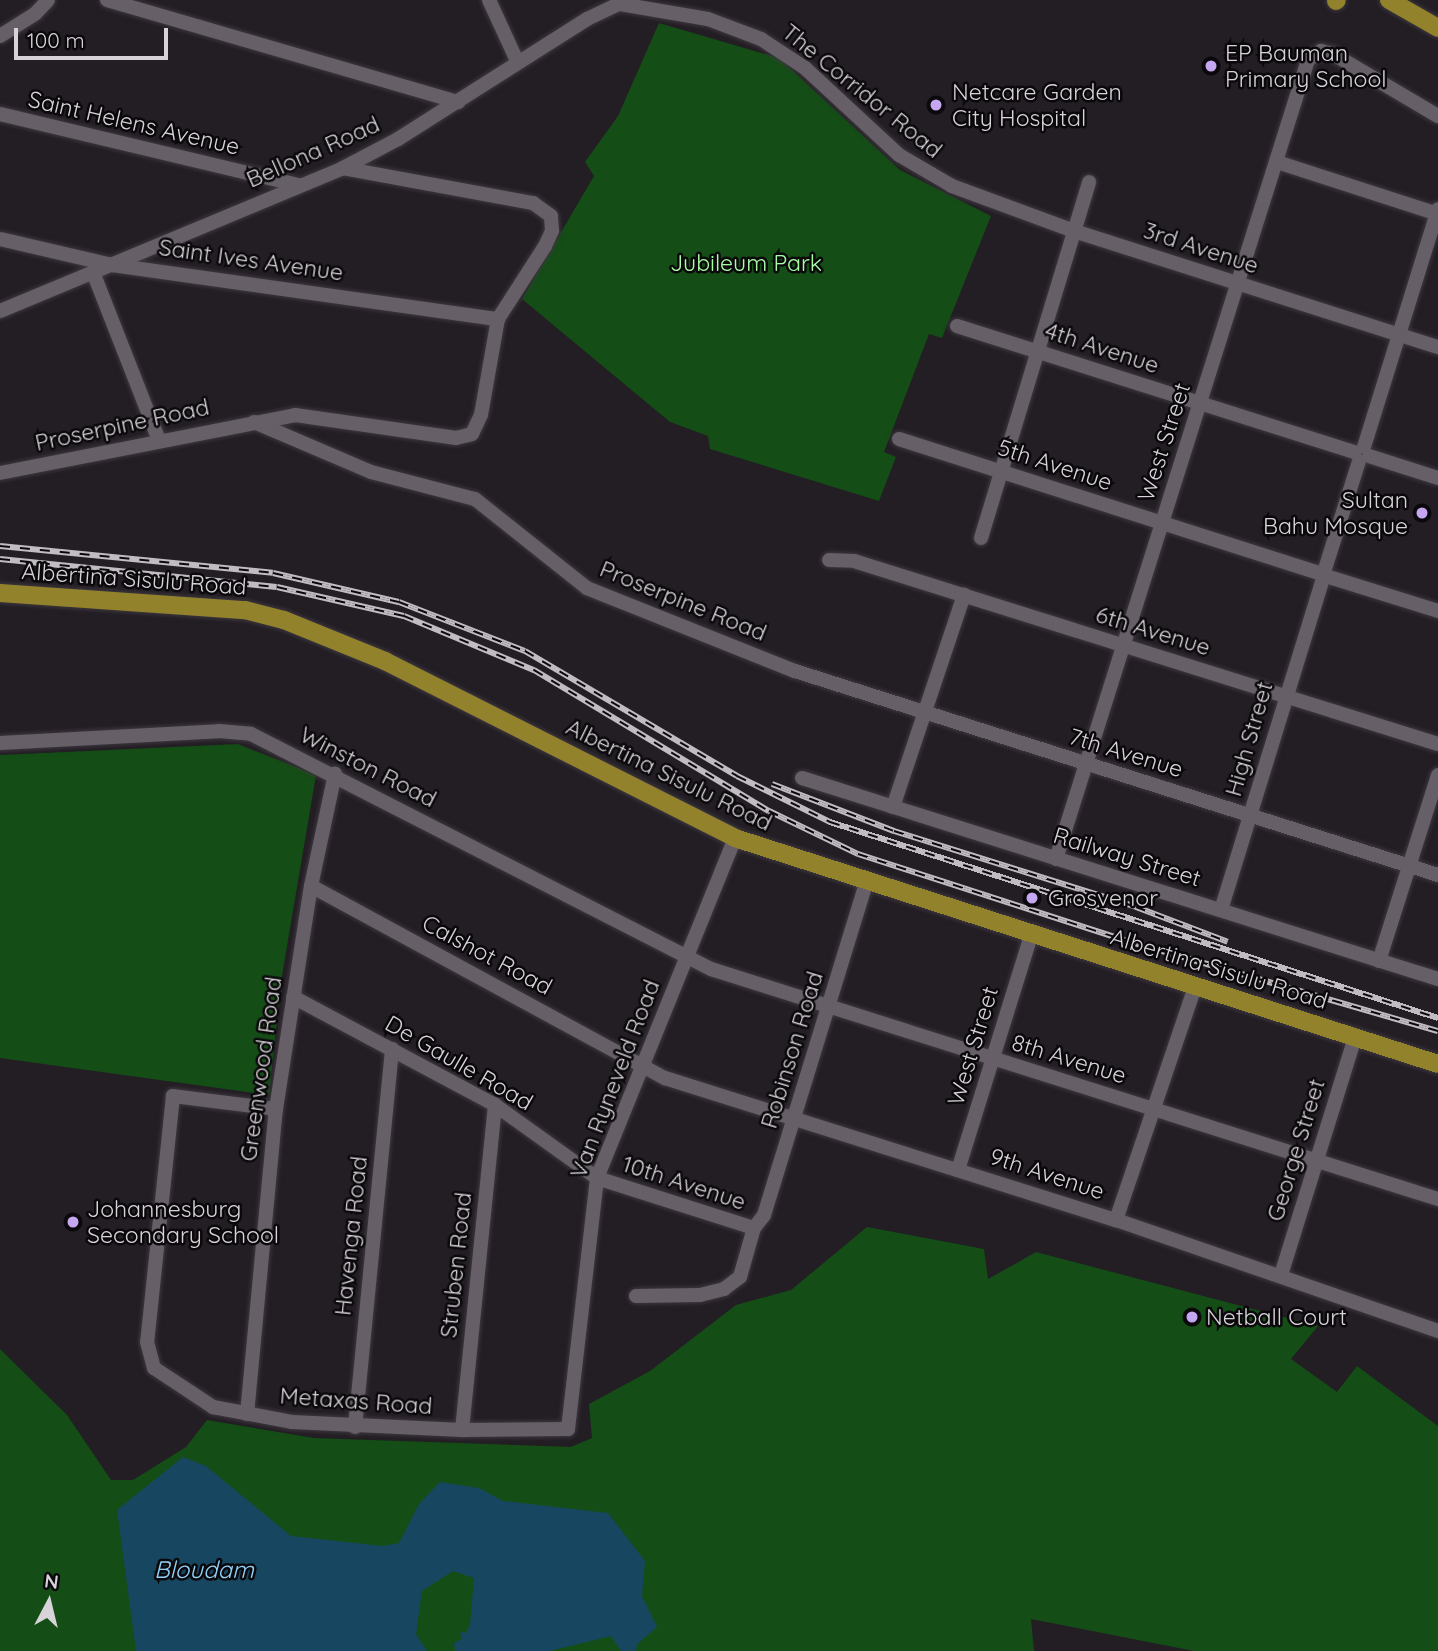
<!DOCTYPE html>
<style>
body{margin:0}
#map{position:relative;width:1438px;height:1651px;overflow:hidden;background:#231d24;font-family:Quicksand,sans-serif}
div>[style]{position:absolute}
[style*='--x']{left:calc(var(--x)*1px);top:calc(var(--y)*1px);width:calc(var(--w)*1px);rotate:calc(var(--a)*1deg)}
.green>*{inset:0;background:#144d16}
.water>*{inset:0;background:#174760}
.roads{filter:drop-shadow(0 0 2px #3d383e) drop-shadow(0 0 2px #3d383e)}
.minor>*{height:14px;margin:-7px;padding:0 7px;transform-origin:7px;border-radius:7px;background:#665f68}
.major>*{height:18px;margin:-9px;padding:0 9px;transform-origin:9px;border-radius:9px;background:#93822c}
.rail>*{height:6px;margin-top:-3px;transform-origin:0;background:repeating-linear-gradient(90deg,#0a080b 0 10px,#c0bcc1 0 20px);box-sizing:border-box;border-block:2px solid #c0bcc1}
.dots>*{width:19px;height:19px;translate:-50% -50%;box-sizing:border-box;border:4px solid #0a080b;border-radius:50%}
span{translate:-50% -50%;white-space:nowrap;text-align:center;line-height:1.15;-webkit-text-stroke:5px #0a080b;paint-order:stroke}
.poi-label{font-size:23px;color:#d7d3d8}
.left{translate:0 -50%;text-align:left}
.right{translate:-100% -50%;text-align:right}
.street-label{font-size:23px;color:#d7d3d8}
.park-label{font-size:23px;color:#a8fca6}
.water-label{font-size:24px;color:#91d0f7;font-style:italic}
.north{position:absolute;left:14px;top:1567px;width:70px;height:70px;-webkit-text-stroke:5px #0a080b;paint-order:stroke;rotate:7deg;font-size:19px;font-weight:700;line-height:28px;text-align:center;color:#d7d3d8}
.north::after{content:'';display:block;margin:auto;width:24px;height:32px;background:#d7d3d8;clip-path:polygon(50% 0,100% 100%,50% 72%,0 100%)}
.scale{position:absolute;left:14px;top:28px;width:154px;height:32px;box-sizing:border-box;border:4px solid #d7d3d8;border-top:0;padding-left:9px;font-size:21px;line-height:24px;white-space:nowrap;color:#d7d3d8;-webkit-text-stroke:5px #0a080b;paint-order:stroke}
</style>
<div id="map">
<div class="green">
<div style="clip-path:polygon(659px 23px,779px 58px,900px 170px,991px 216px,942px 338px,929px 334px,884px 452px,896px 457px,879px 501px,710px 449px,708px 436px,670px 422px,522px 299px,594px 176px,585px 162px,618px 116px)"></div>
<div style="clip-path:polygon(238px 744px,316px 775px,281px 982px,269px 1095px,0 1058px,0 755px)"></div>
<div style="clip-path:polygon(867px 1227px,984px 1249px,988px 1279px,1036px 1252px,1318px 1326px,1291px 1359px,1337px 1392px,1357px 1366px,1438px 1426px,1438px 1651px,1194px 1651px,1031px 1619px,1034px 1651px,0 1651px,0 1349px,67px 1415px,111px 1480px,133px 1480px,186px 1447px,207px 1420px,314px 1438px,571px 1447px,592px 1438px,589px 1404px,650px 1371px,736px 1305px,791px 1290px)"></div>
</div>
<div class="water">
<div style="clip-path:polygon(183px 1457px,206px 1466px,291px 1536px,383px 1546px,399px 1543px,419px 1504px,440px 1482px,479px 1488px,503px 1501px,608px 1513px,645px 1561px,642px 1596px,657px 1627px,637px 1644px,636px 1651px,621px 1651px,611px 1636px,550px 1651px,455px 1651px,454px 1643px,462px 1639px,460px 1632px,466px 1633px,470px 1625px,474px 1578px,453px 1571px,422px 1591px,416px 1634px,427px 1651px,136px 1651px,117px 1510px)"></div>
</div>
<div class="roads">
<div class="minor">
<div style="--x:107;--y:0;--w:366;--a:16.2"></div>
<div style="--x:489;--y:0;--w:69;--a:65.3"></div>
<div style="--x:620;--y:4;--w:89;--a:9.7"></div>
<div style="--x:708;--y:19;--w:57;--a:20.7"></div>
<div style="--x:761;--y:39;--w:53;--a:33.4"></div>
<div style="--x:805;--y:68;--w:128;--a:42.8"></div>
<div style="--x:899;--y:155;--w:61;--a:30.3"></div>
<div style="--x:952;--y:186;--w:130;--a:20.2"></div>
<div style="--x:1074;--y:231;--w:382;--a:17.7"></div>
<div style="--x:0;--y:36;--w:41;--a:-32.2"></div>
<div style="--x:35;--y:14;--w:19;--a:-47"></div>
<div style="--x:0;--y:114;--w:306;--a:13.4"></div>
<div style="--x:1277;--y:162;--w:169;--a:17.9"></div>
<div style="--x:0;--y:239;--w:115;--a:13.1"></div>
<div style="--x:112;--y:265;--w:390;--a:8"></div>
<div style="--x:93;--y:272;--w:180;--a:68.6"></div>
<div style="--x:0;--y:311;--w:372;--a:-22.6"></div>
<div style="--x:343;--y:168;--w:62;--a:-27.8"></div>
<div style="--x:398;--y:139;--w:224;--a:-32.4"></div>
<div style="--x:587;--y:19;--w:44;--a:-25.4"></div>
<div style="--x:957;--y:326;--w:417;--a:17.6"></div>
<div style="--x:254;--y:422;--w:127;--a:23.1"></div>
<div style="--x:371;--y:472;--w:107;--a:14.6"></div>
<div style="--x:475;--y:499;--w:143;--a:38.5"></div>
<div style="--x:587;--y:588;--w:224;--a:21.8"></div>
<div style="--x:795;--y:671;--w:675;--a:17.6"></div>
<div style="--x:899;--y:439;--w:440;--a:17.7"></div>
<div style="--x:1364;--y:447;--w:249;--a:-72.7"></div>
<div style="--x:1369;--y:456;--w:72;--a:17.7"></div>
<div style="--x:0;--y:473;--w:301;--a:-11.1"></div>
<div style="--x:295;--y:415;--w:163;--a:8.1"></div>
<div style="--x:456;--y:438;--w:16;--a:-14"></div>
<div style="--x:472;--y:434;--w:21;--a:-65"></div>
<div style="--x:481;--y:415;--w:97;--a:-80"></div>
<div style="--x:498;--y:319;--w:87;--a:-57.2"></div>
<div style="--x:545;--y:246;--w:17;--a:-65"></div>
<div style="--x:552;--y:231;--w:15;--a:-94"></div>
<div style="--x:551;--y:216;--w:22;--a:-144"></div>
<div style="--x:533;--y:203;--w:193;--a:-169.6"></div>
<div style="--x:981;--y:538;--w:372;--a:-73.1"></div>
<div style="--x:829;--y:560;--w:25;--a:2"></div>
<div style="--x:854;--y:561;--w:612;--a:17.4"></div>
<div style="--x:1325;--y:569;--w:113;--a:-72.5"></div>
<div style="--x:1329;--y:577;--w:114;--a:17.3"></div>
<div style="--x:0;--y:743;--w:219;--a:-3.1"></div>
<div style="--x:219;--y:731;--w:32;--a:5"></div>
<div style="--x:251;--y:734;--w:517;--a:27.06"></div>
<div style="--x:711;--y:969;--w:763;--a:17.56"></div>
<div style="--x:802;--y:778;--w:667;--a:17.54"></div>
<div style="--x:893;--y:807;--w:224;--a:-71.5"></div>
<div style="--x:1056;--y:859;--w:838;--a:-72.5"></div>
<div style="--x:1308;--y:60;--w:16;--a:-35"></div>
<div style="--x:1321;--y:51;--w:12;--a:14"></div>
<div style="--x:1333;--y:54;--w:122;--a:30.6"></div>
<div style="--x:311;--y:886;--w:403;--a:28.5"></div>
<div style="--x:665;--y:1078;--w:473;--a:17.5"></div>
<div style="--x:1116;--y:1220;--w:341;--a:19"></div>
<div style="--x:1221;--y:910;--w:344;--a:-72.9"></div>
<div style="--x:1379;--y:961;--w:195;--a:-72.4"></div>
<div style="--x:293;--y:997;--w:229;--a:28.1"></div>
<div style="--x:495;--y:1105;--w:125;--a:35.6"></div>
<div style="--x:597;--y:1178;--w:165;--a:17.7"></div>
<div style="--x:754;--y:1228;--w:16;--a:-52"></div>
<div style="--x:764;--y:1215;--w:347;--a:-72.9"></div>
<div style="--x:276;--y:1109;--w:104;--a:-172.8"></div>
<div style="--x:173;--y:1096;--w:247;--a:96"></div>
<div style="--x:147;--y:1342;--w:27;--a:75"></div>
<div style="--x:154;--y:1368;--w:71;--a:33.5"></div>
<div style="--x:213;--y:1407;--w:80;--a:10.8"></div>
<div style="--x:292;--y:1422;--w:170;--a:2.7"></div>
<div style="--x:462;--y:1430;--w:106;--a:-0.5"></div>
<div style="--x:568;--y:1429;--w:253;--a:-83.4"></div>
<div style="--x:597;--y:1178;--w:367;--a:-67.9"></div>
<div style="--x:958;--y:1170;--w:245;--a:-72.7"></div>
<div style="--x:1116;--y:1220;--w:247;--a:-71.3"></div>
<div style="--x:1281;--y:1275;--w:249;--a:-72.7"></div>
<div style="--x:636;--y:1296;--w:64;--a:-0.9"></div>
<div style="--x:700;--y:1295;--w:25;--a:-14"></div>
<div style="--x:724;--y:1289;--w:20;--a:-37"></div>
<div style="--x:740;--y:1277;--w:51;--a:-74.1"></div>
<div style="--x:247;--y:1414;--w:306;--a:-84.6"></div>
<div style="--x:276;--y:1109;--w:226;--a:-81.1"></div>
<div style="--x:311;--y:886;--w:115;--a:-77.9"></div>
<div style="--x:355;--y:1427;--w:380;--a:-84.4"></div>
<div style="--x:462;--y:1430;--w:327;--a:-84.2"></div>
</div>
<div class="major">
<div style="--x:1389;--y:0;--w:56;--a:29.7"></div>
<div style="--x:1336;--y:1;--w:1;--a:-45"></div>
<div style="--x:0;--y:593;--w:246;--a:4"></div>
<div style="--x:245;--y:610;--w:40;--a:14.4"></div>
<div style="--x:284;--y:620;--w:109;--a:22.1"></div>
<div style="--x:385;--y:661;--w:392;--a:26.8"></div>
<div style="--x:735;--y:838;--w:738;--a:17.82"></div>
</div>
</div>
<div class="rail">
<div style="--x:0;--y:546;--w:274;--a:5.6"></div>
<div style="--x:273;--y:573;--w:129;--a:13"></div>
<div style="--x:399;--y:602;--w:135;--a:21.3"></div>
<div style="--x:525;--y:651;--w:246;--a:30.5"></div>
<div style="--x:737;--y:776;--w:104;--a:26.3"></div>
<div style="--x:830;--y:822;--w:639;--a:17.87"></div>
<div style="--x:0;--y:559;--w:278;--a:5.8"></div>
<div style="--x:277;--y:587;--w:130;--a:12.9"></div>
<div style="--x:404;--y:616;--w:141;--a:22.6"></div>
<div style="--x:534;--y:670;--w:274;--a:31"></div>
<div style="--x:769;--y:811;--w:99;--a:25.8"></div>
<div style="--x:858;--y:854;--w:276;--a:17.9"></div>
<div style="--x:1121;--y:939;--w:330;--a:16.2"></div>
<div style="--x:772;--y:784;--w:131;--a:21.1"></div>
<div style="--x:894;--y:831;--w:254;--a:17.4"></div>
<div style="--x:1136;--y:907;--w:98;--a:20.8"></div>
</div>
<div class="dots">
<div style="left:1211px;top:66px;background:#c5a6f0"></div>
<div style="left:936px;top:105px;background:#c5a6f0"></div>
<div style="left:1422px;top:513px;background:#c5a6f0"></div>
<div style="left:1032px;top:898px;background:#c5a6f0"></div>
<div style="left:73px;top:1222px;background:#c5a6f0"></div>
<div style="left:1192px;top:1317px;background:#c5a6f0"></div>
</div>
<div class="poi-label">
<span class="left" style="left:1225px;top:66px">EP Bauman<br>Primary School</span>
<span class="left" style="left:952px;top:105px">Netcare Garden<br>City Hospital</span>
<span class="right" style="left:1408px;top:513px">Sultan<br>Bahu Mosque</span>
<span class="left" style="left:1048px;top:898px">Grosvenor</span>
<span class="left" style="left:87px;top:1222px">Johannesburg<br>Secondary School</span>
<span class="left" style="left:1206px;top:1317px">Netball Court</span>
</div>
<div class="street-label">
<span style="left:862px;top:91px;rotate:39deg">The Corridor Road</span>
<span style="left:134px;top:123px;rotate:13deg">Saint Helens Avenue</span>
<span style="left:313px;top:152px;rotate:-24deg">Bellona Road</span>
<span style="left:1201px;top:248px;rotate:18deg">3rd Avenue</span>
<span style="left:251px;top:260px;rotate:8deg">Saint Ives Avenue</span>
<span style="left:1102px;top:348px;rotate:18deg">4th Avenue</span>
<span style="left:122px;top:425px;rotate:-12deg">Proserpine Road</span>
<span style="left:1164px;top:442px;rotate:-72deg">West Street</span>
<span style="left:1055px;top:465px;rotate:18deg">5th Avenue</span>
<span style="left:134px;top:579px;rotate:4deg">Albertina Sisulu Road</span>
<span style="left:683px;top:601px;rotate:22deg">Proserpine Road</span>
<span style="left:1153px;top:631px;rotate:17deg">6th Avenue</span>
<span style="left:1249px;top:739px;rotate:-74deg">High Street</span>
<span style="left:1126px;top:753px;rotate:17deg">7th Avenue</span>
<span style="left:368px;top:767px;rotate:27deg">Winston Road</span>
<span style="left:669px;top:775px;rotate:26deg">Albertina Sisulu Road</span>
<span style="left:1127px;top:857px;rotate:17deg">Railway Street</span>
<span style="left:487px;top:955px;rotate:28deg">Calshot Road</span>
<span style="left:1219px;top:969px;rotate:17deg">Albertina Sisulu Road</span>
<span style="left:973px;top:1046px;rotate:-73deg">West Street</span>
<span style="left:792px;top:1050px;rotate:-73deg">Robinson Road</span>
<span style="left:1069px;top:1059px;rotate:17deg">8th Avenue</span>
<span style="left:459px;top:1063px;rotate:30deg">De Gaulle Road</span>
<span style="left:261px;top:1069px;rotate:-82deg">Greenwood Road</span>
<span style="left:615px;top:1079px;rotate:-69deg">Van Ryneveld Road</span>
<span style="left:1296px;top:1150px;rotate:-73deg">George Street</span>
<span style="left:1047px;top:1174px;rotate:18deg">9th Avenue</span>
<span style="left:684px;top:1183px;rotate:18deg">10th Avenue</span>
<span style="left:351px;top:1236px;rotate:-84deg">Havenga Road</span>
<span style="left:456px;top:1265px;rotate:-84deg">Struben Road</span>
<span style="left:356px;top:1401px;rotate:4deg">Metaxas Road</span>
</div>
<div class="park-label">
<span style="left:746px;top:263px">Jubileum Park</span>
</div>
<div class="water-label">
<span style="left:204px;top:1570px">Bloudam</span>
</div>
<div class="north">N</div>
<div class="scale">100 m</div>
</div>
